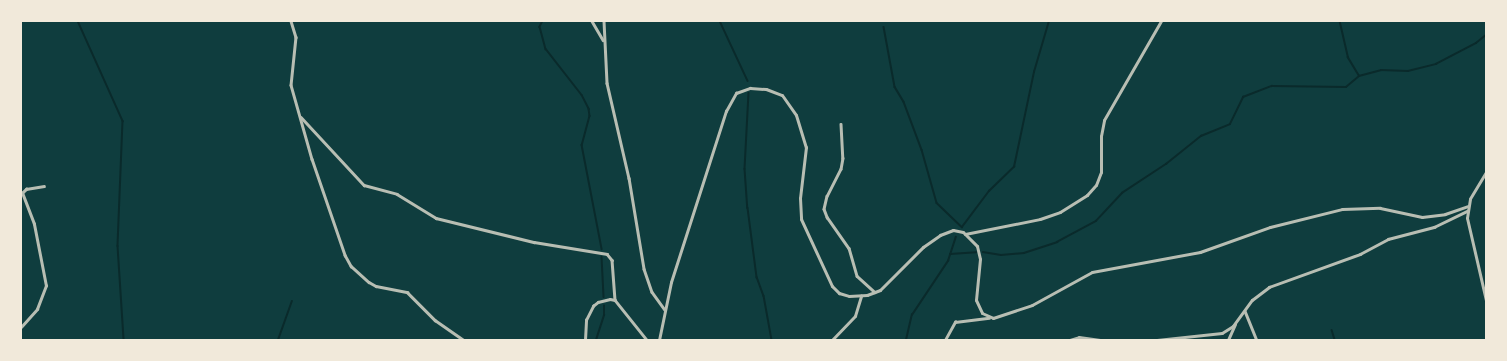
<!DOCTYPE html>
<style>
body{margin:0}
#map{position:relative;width:1507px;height:361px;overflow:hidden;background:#0f3d3e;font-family:Georgia,serif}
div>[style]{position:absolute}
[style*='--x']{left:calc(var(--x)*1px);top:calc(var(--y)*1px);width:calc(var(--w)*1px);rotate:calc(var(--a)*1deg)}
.stream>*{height:1.5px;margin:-0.75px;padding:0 0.75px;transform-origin:0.75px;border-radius:0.75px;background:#0a2a2b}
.minor>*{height:2.5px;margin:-1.25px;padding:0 1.25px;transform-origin:1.25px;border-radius:1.25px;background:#b8beb3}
.tertiary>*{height:3px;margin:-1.5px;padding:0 1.5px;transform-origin:1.5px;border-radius:1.5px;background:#b8beb3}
span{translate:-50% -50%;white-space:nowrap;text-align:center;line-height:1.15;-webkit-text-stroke:3px #f1e9da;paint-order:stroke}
.frame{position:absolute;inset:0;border:22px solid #f1e9da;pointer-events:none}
</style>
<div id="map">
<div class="stream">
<div style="--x:78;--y:21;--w:110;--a:65.8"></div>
<div style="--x:123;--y:121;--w:125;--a:92.3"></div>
<div style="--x:118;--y:246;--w:94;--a:86.3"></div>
<div style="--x:543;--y:21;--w:7;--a:117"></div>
<div style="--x:540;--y:27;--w:23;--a:75"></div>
<div style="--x:546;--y:49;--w:58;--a:52"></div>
<div style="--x:582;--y:95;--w:16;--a:63"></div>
<div style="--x:589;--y:109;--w:7;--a:82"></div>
<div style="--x:590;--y:116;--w:30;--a:105"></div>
<div style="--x:582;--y:145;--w:106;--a:79.1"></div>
<div style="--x:720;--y:21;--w:66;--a:65"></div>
<div style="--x:1340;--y:21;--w:37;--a:77"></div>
<div style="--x:1348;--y:57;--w:21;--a:59"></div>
<div style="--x:884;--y:27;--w:61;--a:79.6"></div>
<div style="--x:895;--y:87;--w:17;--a:59"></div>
<div style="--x:904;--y:102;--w:51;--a:69.4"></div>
<div style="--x:922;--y:150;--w:55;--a:74.2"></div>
<div style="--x:937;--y:203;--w:35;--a:44"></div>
<div style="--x:962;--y:227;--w:45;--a:-53.1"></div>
<div style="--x:989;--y:191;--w:35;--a:-44"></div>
<div style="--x:1014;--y:167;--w:97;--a:-78.1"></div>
<div style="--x:1034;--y:72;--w:53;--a:-73.6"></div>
<div style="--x:749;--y:93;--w:76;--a:93"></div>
<div style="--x:745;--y:169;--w:39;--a:86"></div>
<div style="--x:748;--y:208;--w:70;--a:82.6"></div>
<div style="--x:757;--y:277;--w:20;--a:70"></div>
<div style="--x:764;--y:296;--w:45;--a:79.7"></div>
<div style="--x:983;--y:252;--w:18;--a:9"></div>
<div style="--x:1001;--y:255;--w:23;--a:-5"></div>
<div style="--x:1024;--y:253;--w:35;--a:-18"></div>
<div style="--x:1057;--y:242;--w:44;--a:-28.3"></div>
<div style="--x:1096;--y:221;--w:38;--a:-47"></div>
<div style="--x:1122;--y:193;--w:53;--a:-33.4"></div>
<div style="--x:1166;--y:164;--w:45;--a:-38.7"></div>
<div style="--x:1201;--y:136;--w:31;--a:-22"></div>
<div style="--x:1230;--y:124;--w:30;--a:-64"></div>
<div style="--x:1243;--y:97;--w:31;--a:-21"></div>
<div style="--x:1272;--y:86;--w:74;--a:0.8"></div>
<div style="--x:1346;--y:87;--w:17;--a:-40"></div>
<div style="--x:1359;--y:76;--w:23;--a:-15"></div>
<div style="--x:1381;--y:70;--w:27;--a:2"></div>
<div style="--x:1408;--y:71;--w:29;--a:-14"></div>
<div style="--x:1436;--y:64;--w:45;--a:-27.7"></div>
<div style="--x:1476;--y:43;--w:13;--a:-39"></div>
<div style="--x:950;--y:254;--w:26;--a:-4"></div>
<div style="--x:602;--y:257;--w:40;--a:87.1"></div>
<div style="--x:1332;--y:330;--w:10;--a:73"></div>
<div style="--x:278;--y:340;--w:41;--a:-70.3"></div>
<div style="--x:596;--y:340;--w:26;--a:-72"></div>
<div style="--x:604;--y:315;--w:9;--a:-90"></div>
<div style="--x:906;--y:340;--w:26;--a:-77"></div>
<div style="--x:912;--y:315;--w:65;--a:-56.3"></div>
<div style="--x:948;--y:261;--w:25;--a:-72"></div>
</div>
<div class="minor">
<div style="--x:291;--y:21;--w:17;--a:73"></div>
<div style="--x:296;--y:37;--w:48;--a:95.9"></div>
<div style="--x:291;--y:85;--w:77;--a:74.2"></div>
<div style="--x:312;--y:159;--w:102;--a:71"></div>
<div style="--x:345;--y:255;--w:13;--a:61"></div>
<div style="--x:351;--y:266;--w:24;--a:42"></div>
<div style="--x:369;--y:282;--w:8;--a:30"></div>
<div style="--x:376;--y:286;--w:32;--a:11"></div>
<div style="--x:407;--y:292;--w:40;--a:45"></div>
<div style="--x:435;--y:320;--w:35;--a:35"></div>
<div style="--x:592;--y:21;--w:22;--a:60"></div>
<div style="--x:604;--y:21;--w:62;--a:87.2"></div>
<div style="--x:607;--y:83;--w:98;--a:77"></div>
<div style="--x:629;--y:178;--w:92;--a:80.6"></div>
<div style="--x:644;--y:269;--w:24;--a:71"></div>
<div style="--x:652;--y:292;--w:22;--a:54"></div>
<div style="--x:301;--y:117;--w:93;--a:47.2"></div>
<div style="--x:364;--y:185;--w:34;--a:15"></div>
<div style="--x:397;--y:194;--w:46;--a:31.6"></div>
<div style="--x:436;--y:218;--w:101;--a:13.8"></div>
<div style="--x:534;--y:242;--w:74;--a:9.3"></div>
<div style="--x:607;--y:254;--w:8;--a:50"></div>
<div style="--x:612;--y:260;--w:40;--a:85.7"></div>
<div style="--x:841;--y:124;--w:34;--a:87"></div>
<div style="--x:843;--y:158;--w:11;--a:100"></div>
<div style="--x:841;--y:169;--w:30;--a:117"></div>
<div style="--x:827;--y:196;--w:13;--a:103"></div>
<div style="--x:824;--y:209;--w:9;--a:69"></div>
<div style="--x:827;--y:217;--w:38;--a:55"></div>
<div style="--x:849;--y:248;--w:29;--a:74"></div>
<div style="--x:857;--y:276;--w:24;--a:42"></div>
<div style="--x:1245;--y:311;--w:31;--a:68"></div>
<div style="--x:21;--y:327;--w:24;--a:-48"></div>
<div style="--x:37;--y:309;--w:25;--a:-69"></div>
<div style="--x:46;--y:286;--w:63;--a:-101"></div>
<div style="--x:34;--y:224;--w:33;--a:-111"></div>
<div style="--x:22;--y:193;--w:6;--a:-45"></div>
<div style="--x:26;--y:189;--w:18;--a:-9"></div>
<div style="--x:585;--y:340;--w:20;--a:-87"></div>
<div style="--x:586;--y:320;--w:16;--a:-63"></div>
<div style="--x:593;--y:306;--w:6;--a:-39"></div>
<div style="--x:598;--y:302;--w:12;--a:-14"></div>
<div style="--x:610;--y:299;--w:5;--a:11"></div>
<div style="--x:615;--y:300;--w:51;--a:51.3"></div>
<div style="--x:832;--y:340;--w:33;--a:-46"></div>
<div style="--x:855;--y:316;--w:21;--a:-73"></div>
<div style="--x:945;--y:340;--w:21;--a:-61"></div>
<div style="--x:955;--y:322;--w:34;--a:-7"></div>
<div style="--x:1070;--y:340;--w:9;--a:-18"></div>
<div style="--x:1079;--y:337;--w:21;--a:8"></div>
<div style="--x:1157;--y:340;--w:65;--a:-6.1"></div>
<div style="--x:1222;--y:333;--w:13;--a:-32"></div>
<div style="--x:1233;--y:326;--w:32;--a:-54"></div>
<div style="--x:1252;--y:300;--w:21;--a:-37"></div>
<div style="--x:1269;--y:287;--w:97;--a:-19.9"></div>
<div style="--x:1360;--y:254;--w:32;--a:-28"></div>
<div style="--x:1388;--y:239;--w:48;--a:-14.6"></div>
<div style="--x:1434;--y:227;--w:37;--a:-26"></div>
<div style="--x:1228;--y:340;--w:17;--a:-66"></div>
</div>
<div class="tertiary">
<div style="--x:1486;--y:172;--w:31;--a:121"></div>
<div style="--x:1470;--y:199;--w:19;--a:99"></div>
<div style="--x:1467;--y:218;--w:84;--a:77"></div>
<div style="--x:965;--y:234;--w:76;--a:-11.3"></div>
<div style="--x:1040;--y:219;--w:21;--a:-19"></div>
<div style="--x:1060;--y:212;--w:32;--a:-32"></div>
<div style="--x:1087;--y:195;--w:13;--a:-48"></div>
<div style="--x:1096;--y:185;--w:14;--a:-69"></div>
<div style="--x:1101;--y:172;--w:36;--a:-90"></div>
<div style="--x:1101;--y:136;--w:16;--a:-79"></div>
<div style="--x:1104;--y:120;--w:114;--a:-60.1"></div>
<div style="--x:659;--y:340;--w:59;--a:-78.3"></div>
<div style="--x:671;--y:282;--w:180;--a:-72.2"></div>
<div style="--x:726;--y:111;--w:21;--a:-61"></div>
<div style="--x:736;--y:93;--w:15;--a:-20"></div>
<div style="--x:750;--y:88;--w:16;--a:4"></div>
<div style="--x:766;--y:89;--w:17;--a:21"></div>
<div style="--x:782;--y:95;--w:24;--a:55"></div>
<div style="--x:796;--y:115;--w:34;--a:73"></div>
<div style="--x:806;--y:147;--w:51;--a:96.7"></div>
<div style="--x:800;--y:198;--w:21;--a:87"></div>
<div style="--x:801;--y:219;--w:74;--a:65.2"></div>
<div style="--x:832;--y:286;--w:10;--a:45"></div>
<div style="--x:839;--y:293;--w:10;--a:17"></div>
<div style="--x:849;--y:296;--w:18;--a:-3"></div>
<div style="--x:867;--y:295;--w:14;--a:-21"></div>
<div style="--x:880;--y:290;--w:61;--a:-45"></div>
<div style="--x:923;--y:247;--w:21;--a:-35"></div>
<div style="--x:940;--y:235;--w:14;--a:-21"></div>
<div style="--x:953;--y:230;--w:10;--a:11"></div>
<div style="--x:963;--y:232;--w:20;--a:45"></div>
<div style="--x:977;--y:246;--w:13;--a:77"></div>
<div style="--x:980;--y:259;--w:41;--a:95.6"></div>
<div style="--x:976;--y:300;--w:14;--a:65"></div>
<div style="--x:982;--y:313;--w:12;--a:24"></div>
<div style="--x:993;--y:318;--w:41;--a:-18.4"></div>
<div style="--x:1032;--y:305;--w:68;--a:-28.8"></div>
<div style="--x:1092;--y:272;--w:110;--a:-10.5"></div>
<div style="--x:1200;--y:252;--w:74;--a:-19.7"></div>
<div style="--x:1270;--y:227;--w:74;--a:-14"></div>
<div style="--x:1342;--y:209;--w:38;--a:-2"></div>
<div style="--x:1380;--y:208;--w:43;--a:12.1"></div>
<div style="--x:1422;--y:217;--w:23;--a:-7"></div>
<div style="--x:1445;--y:214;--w:24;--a:-19"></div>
</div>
<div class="frame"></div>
</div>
